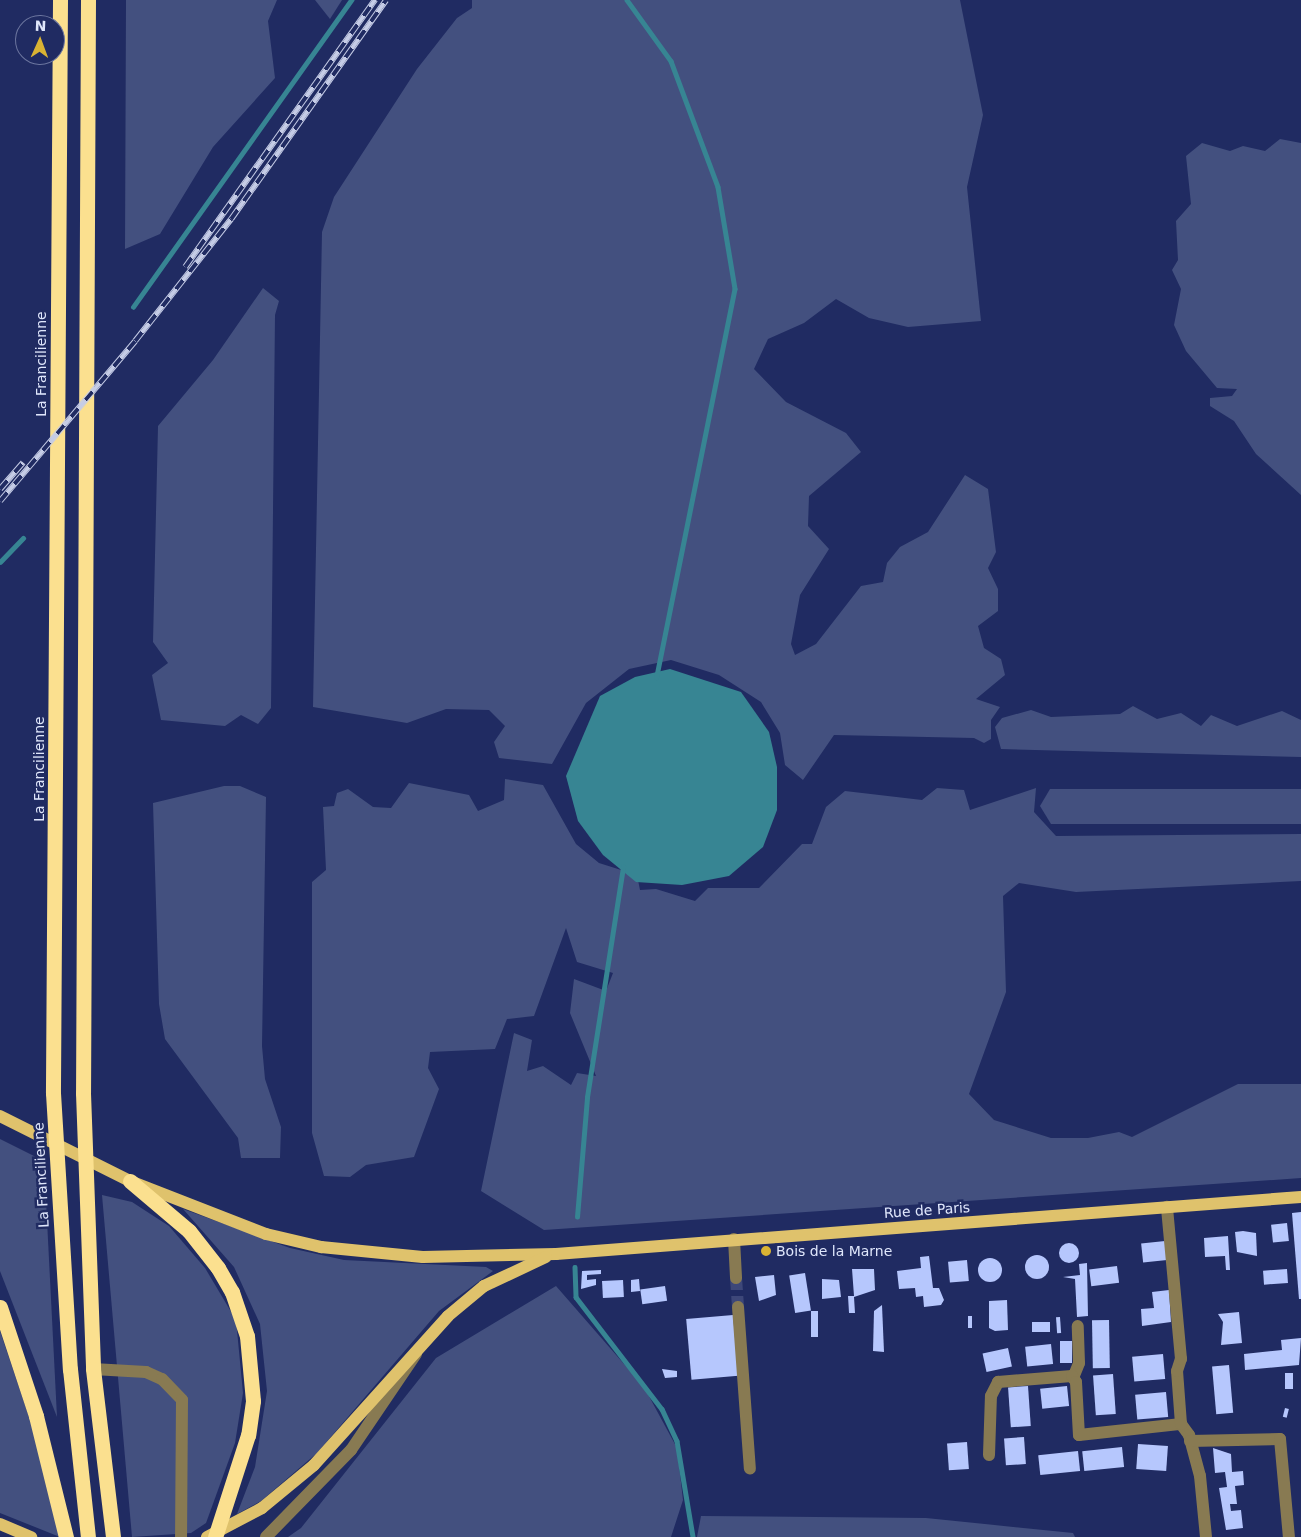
<!DOCTYPE html>
<style>
body{margin:0}
#map{position:relative;width:1301px;height:1537px;overflow:hidden;background:#202b62;font-family:"DejaVu Sans",sans-serif}
div>[style]{position:absolute}
[style*='--x']{left:calc(var(--x)*1px);top:calc(var(--y)*1px);width:calc(var(--w)*1px);rotate:calc(var(--a)*1deg)}
.green>*{inset:0;background:#43507f}
.water>*{inset:0;background:#378593}
.stream>*{height:4.5px;margin:-2.25px;padding:0 2.25px;transform-origin:2.25px;border-radius:2.25px;background:#378593}
.building>*{inset:0;background:#b6c7fd;transform-origin:0 0}
.round{border-radius:50%}
.minor-tunnel>*{height:12px;margin-top:-6px;transform-origin:0;background:repeating-linear-gradient(90deg,#3d4779 0 12px,transparent 0 18px)}
.minor>*{height:12px;margin:-6px;padding:0 6px;transform-origin:6px;border-radius:6px;background:#887a52}
.major>*{height:12px;margin:-6px;padding:0 6px;transform-origin:6px;border-radius:6px;background:#dfc26c}
.highway>*{height:15px;margin:-7.5px;padding:0 7.5px;transform-origin:7.5px;border-radius:7.5px;background:#fbe08f}
.rail>*{height:5.5px;margin-top:-2.75px;transform-origin:0;background:repeating-linear-gradient(90deg,#202b62 0 11px,#c5cce6 0 22px);box-sizing:border-box;border-block:1px solid #c5cce6}
.dots>*{width:14px;height:14px;translate:-50% -50%;box-sizing:border-box;border:2px solid #202b62;border-radius:50%}
span{translate:-50% -50%;white-space:nowrap;text-align:center;line-height:1.15;-webkit-text-stroke:5px #202b62;paint-order:stroke}
.street-label{font-size:14px;color:#dfe6fb}
.poi-label{font-size:14px;color:#dfe6fb}
.left{translate:0 -50%;text-align:left}
.north{position:absolute;left:15px;top:15px;width:50px;height:50px;box-sizing:border-box;background:#202b62;border:1px solid #6c769f;border-radius:50%;rotate:2deg;font-size:14px;font-weight:700;line-height:20px;text-align:center;color:#dfe6fb}
.north::after{content:'';display:block;margin:auto;width:18px;height:22px;background:#d9b334;clip-path:polygon(50% 0,100% 100%,50% 72%,0 100%)}
</style>
<div id="map">
<div class="green">
<div style="clip-path:polygon(126px 0,277px 0,268px 21px,275px 78px,213px 147px,160px 234px,125px 249px)"></div>
<div style="clip-path:polygon(315px 0,342px 0,330px 19px)"></div>
<div style="clip-path:polygon(472px 0,960px 0,983px 115px,967px 187px,981px 321px,908px 327px,869px 318px,836px 299px,804px 323px,768px 339px,754px 369px,786px 402px,846px 433px,861px 452px,809px 496px,808px 526px,829px 549px,800px 595px,791px 644px,795px 655px,816px 644px,861px 586px,883px 582px,887px 563px,900px 547px,928px 532px,965px 475px,988px 489px,996px 552px,988px 568px,998px 589px,998px 611px,978px 626px,984px 648px,1001px 659px,1005px 675px,976px 699px,1000px 707px,991px 720px,991px 739px,984px 743px,974px 738px,834px 735px,803px 780px,785px 765px,780px 733px,761px 702px,719px 675px,671px 660px,629px 669px,586px 703px,552px 764px,499px 758px,494px 742px,505px 726px,489px 710px,446px 709px,407px 723px,313px 707px,322px 232px,334px 197px,417px 69px,457px 18px,472px 8px)"></div>
<div style="clip-path:polygon(1280px 139px,1301px 143px,1301px 495px,1256px 454px,1234px 421px,1210px 406px,1210px 398px,1232px 396px,1237px 389px,1217px 388px,1186px 351px,1174px 325px,1181px 289px,1172px 270px,1178px 260px,1176px 221px,1191px 204px,1186px 156px,1202px 143px,1230px 151px,1243px 146px,1265px 151px)"></div>
<div style="clip-path:polygon(263px 288px,279px 301px,275px 315px,271px 708px,258px 724px,241px 715px,225px 726px,161px 720px,152px 675px,168px 663px,153px 642px,158px 426px,213px 360px)"></div>
<div style="clip-path:polygon(1133px 706px,1157px 719px,1181px 713px,1201px 726px,1211px 715px,1237px 726px,1282px 711px,1301px 720px,1301px 757px,1001px 749px,995px 727px,1002px 718px,1031px 710px,1051px 717px,1120px 714px)"></div>
<div style="clip-path:polygon(505px 779px,543px 785px,576px 844px,599px 863px,637px 875px,640px 890px,656px 889px,695px 901px,708px 888px,759px 888px,802px 844px,812px 844px,826px 807px,845px 791px,922px 800px,937px 788px,964px 790px,970px 810px,1036px 788px,1034px 812px,1056px 836px,1301px 834px,1301px 881px,1076px 892px,1019px 883px,1003px 896px,1006px 992px,969px 1094px,994px 1120px,1051px 1138px,1088px 1138px,1119px 1132px,1132px 1137px,1238px 1084px,1301px 1084px,1301px 1178px,544px 1230px,481px 1191px,514px 1033px,532px 1040px,527px 1071px,543px 1066px,571px 1085px,577px 1073px,596px 1076px,570px 1013px,574px 979px,606px 991px,613px 973px,577px 962px,566px 928px,534px 1016px,507px 1019px,495px 1049px,430px 1052px,428px 1068px,439px 1089px,414px 1157px,366px 1165px,350px 1177px,324px 1176px,312px 1133px,312px 882px,326px 870px,323px 807px,334px 806px,337px 793px,348px 789px,373px 807px,391px 808px,409px 783px,469px 795px,478px 811px,504px 800px)"></div>
<div style="clip-path:polygon(224px 786px,240px 786px,266px 797px,262px 1046px,265px 1079px,281px 1127px,280px 1158px,241px 1158px,238px 1138px,165px 1039px,159px 1004px,153px 803px)"></div>
<div style="clip-path:polygon(1050px 789px,1301px 789px,1301px 824px,1051px 824px,1040px 806px)"></div>
<div style="clip-path:polygon(0 1139px,44px 1161px,57px 1417px,0 1271px)"></div>
<div style="clip-path:polygon(102px 1195px,132px 1202px,169px 1226px,205px 1268px,236px 1320px,243px 1393px,235px 1443px,206px 1523px,191px 1533px,132px 1537px)"></div>
<div style="clip-path:polygon(183px 1209px,290px 1248px,344px 1260px,486px 1267px,493px 1271px,439px 1311px,317px 1453px,261px 1501px,237px 1514px,255px 1467px,267px 1391px,260px 1324px,234px 1267px)"></div>
<div style="clip-path:polygon(556px 1286px,644px 1387px,677px 1448px,683px 1500px,671px 1537px,288px 1537px,301px 1528px,436px 1358px)"></div>
<div style="clip-path:polygon(0 1331px,32px 1426px,60px 1537px,0 1513px)"></div>
<div style="clip-path:polygon(701px 1516px,926px 1518px,1073px 1533px,1075px 1537px,697px 1537px)"></div>
</div>
<div class="water">
<div style="clip-path:polygon(670px 669px,741px 692px,769px 732px,777px 767px,777px 810px,763px 847px,729px 876px,682px 885px,636px 882px,603px 855px,578px 821px,566px 776px,600px 696px,635px 677px)"></div>
</div>
<div class="stream">
<div style="--x:627;--y:0;--w:75;--a:54.2"></div>
<div style="--x:671;--y:61;--w:134;--a:69.5"></div>
<div style="--x:718;--y:187;--w:103;--a:80.5"></div>
<div style="--x:735;--y:289;--w:396;--a:101.4"></div>
<div style="--x:133;--y:307;--w:377;--a:-54.6"></div>
<div style="--x:0;--y:562;--w:33;--a:-46"></div>
<div style="--x:577;--y:1217;--w:120;--a:-85.2"></div>
<div style="--x:587;--y:1097;--w:233;--a:-81.1"></div>
<div style="--x:575;--y:1267;--w:30;--a:88"></div>
<div style="--x:576;--y:1297;--w:141;--a:52.5"></div>
<div style="--x:662;--y:1409;--w:35;--a:65"></div>
<div style="--x:677;--y:1441;--w:97;--a:80.5"></div>
</div>
<div class="building">
<div style="clip-path:polygon(1301px 1212px,1301px 1299px,1299px 1299px,1292px 1213px)"></div>
<div style="left:1287px;top:1223px;width:18px;height:16px;rotate:84deg"></div>
<div style="clip-path:polygon(1243px 1231px,1256px 1233px,1257px 1256px,1237px 1252px,1235px 1232px)"></div>
<div style="clip-path:polygon(1228px 1236px,1230px 1270px,1226px 1270px,1225px 1256px,1205px 1257px,1204px 1238px)"></div>
<div style="left:1165px;top:1241px;width:19px;height:24px;rotate:84deg"></div>
<div class="round" style="left:1059px;top:1243px;width:20px;height:20px"></div>
<div class="round" style="left:1025px;top:1255px;width:24px;height:24px"></div>
<div style="clip-path:polygon(929px 1256px,933px 1288px,939px 1288px,944px 1300px,941px 1305px,924px 1307px,923px 1296px,916px 1297px,915px 1288px,899px 1289px,897px 1271px,921px 1268px,920px 1257px)"></div>
<div class="round" style="left:978px;top:1258px;width:24px;height:24px"></div>
<div style="left:967px;top:1260px;width:21px;height:19px;rotate:85deg"></div>
<div style="clip-path:polygon(1087px 1263px,1088px 1316px,1077px 1317px,1075px 1279px,1063px 1277px,1080px 1275px,1079px 1264px)"></div>
<div style="left:1117px;top:1266px;width:17px;height:28px;rotate:83deg"></div>
<div style="clip-path:polygon(852px 1269px,874px 1269px,875px 1290px,854px 1297px,855px 1313px,849px 1313px,848px 1296px,854px 1296px)"></div>
<div style="left:1287px;top:1269px;width:14px;height:24px;rotate:86deg"></div>
<div style="clip-path:polygon(601px 1270px,601px 1274px,587px 1275px,587px 1280px,596px 1279px,596px 1285px,581px 1289px,582px 1271px)"></div>
<div style="left:805px;top:1273px;width:38px;height:16px;rotate:81deg"></div>
<div style="clip-path:polygon(774px 1275px,776px 1295px,759px 1301px,755px 1277px)"></div>
<div style="clip-path:polygon(639px 1279px,640px 1291px,631px 1292px,631px 1280px)"></div>
<div style="left:623px;top:1280px;width:17px;height:21px;rotate:87deg"></div>
<div style="clip-path:polygon(839px 1280px,841px 1297px,822px 1299px,822px 1279px)"></div>
<div style="left:665px;top:1286px;width:15px;height:25px;rotate:82deg"></div>
<div style="clip-path:polygon(1169px 1290px,1171px 1322px,1142px 1326px,1141px 1309px,1154px 1308px,1152px 1292px)"></div>
<div style="clip-path:polygon(1007px 1300px,1008px 1330px,995px 1331px,989px 1328px,989px 1301px)"></div>
<div style="clip-path:polygon(882px 1305px,884px 1352px,873px 1351px,874px 1311px)"></div>
<div style="left:811px;top:1311px;width:7px;height:26px"></div>
<div style="clip-path:polygon(1239px 1312px,1242px 1343px,1221px 1345px,1223px 1322px,1218px 1314px)"></div>
<div style="left:733px;top:1315px;width:61px;height:47px;rotate:85deg"></div>
<div style="left:968px;top:1316px;width:4px;height:12px"></div>
<div style="left:1060px;top:1317px;width:16px;height:4px;rotate:86deg"></div>
<div style="left:1109px;top:1320px;width:48px;height:17px;rotate:89deg"></div>
<div style="left:1032px;top:1322px;width:18px;height:10px"></div>
<div style="clip-path:polygon(1301px 1338px,1299px 1365px,1245px 1370px,1244px 1354px,1282px 1350px,1281px 1340px)"></div>
<div style="left:1060px;top:1341px;width:12px;height:22px"></div>
<div style="left:1051px;top:1344px;width:20px;height:26px;rotate:84deg"></div>
<div style="left:1008px;top:1348px;width:19px;height:26px;rotate:78deg"></div>
<div style="left:1163px;top:1354px;width:25px;height:31px;rotate:85deg"></div>
<div style="left:1229px;top:1365px;width:48px;height:17px;rotate:85deg"></div>
<div style="clip-path:polygon(662px 1369px,677px 1371px,677px 1377px,665px 1378px)"></div>
<div style="left:1285px;top:1373px;width:8px;height:16px"></div>
<div style="left:1113px;top:1374px;width:40px;height:20px;rotate:86deg"></div>
<div style="left:1028px;top:1386px;width:40px;height:20px;rotate:86deg"></div>
<div style="left:1067px;top:1386px;width:20px;height:27px;rotate:84deg"></div>
<div style="left:1166px;top:1392px;width:25px;height:31px;rotate:85deg"></div>
<div style="left:1285px;top:1408px;width:4px;height:9px;rotate:14deg"></div>
<div style="left:1024px;top:1437px;width:27px;height:20px;rotate:86deg"></div>
<div style="left:967px;top:1442px;width:27px;height:20px;rotate:86deg"></div>
<div style="left:1138px;top:1444px;width:30px;height:25px;rotate:4deg"></div>
<div style="left:1122px;top:1447px;width:20px;height:40px;rotate:84deg"></div>
<div style="clip-path:polygon(1213px 1448px,1231px 1454px,1232px 1472px,1243px 1471px,1244px 1485px,1235px 1486px,1237px 1504px,1230px 1504px,1231px 1511px,1241px 1510px,1243px 1528px,1226px 1530px,1219px 1488px,1227px 1487px,1225px 1472px,1215px 1473px)"></div>
<div style="left:1078px;top:1451px;width:20px;height:40px;rotate:84deg"></div>
</div>
<div class="minor-tunnel">
<div style="--x:736;--y:1278;--w:29;--a:86"></div>
</div>
<div class="minor">
<div style="--x:734;--y:1239;--w:39;--a:87"></div>
<div style="--x:738;--y:1307;--w:162;--a:85.8"></div>
<div style="--x:93;--y:1369;--w:53;--a:3.2"></div>
<div style="--x:146;--y:1372;--w:17;--a:24"></div>
<div style="--x:162;--y:1379;--w:29;--a:46"></div>
<div style="--x:182;--y:1400;--w:137;--a:90.4"></div>
<div style="--x:1073;--y:1378;--w:16;--a:-68"></div>
<div style="--x:1079;--y:1363;--w:37;--a:-92"></div>
<div style="--x:1181;--y:1424;--w:14;--a:54"></div>
<div style="--x:1189;--y:1435;--w:42;--a:75"></div>
<div style="--x:1200;--y:1476;--w:61;--a:84.4"></div>
<div style="--x:1190;--y:1441;--w:90;--a:-1.3"></div>
<div style="--x:1280;--y:1439;--w:98;--a:84.8"></div>
<div style="--x:989;--y:1455;--w:59;--a:-88.1"></div>
<div style="--x:991;--y:1396;--w:16;--a:-63"></div>
<div style="--x:998;--y:1382;--w:74;--a:-4.6"></div>
<div style="--x:1072;--y:1376;--w:7;--a:56"></div>
<div style="--x:1076;--y:1382;--w:53;--a:86.8"></div>
<div style="--x:1079;--y:1435;--w:103;--a:-6.2"></div>
<div style="--x:1181;--y:1424;--w:53;--a:-94.3"></div>
<div style="--x:1177;--y:1371;--w:13;--a:-72"></div>
<div style="--x:1181;--y:1359;--w:153;--a:-95.3"></div>
<div style="--x:266;--y:1537;--w:122;--a:-45.7"></div>
<div style="--x:351;--y:1450;--w:116;--a:-55.9"></div>
</div>
<div class="major">
<div style="--x:0;--y:1116;--w:145;--a:26.6"></div>
<div style="--x:130;--y:1181;--w:146;--a:21.3"></div>
<div style="--x:266;--y:1234;--w:57;--a:13.3"></div>
<div style="--x:321;--y:1247;--w:102;--a:5.6"></div>
<div style="--x:423;--y:1257;--w:133;--a:-1.3"></div>
<div style="--x:556;--y:1254;--w:747;--a:-4.38"></div>
<div style="--x:0;--y:1524;--w:34;--a:23"></div>
<div style="--x:207;--y:1537;--w:62;--a:-27.8"></div>
<div style="--x:262;--y:1508;--w:67;--a:-39.6"></div>
<div style="--x:314;--y:1465;--w:200;--a:-48"></div>
<div style="--x:448;--y:1316;--w:47;--a:-39.8"></div>
<div style="--x:484;--y:1286;--w:68;--a:-25.1"></div>
</div>
<div class="highway">
<div style="--x:60;--y:0;--w:1093;--a:90.37"></div>
<div style="--x:53;--y:1093;--w:277;--a:86.5"></div>
<div style="--x:70;--y:1369;--w:169;--a:83.9"></div>
<div style="--x:88;--y:0;--w:1093;--a:90.26"></div>
<div style="--x:83;--y:1093;--w:276;--a:87.9"></div>
<div style="--x:93;--y:1369;--w:169;--a:83.2"></div>
<div style="--x:130;--y:1181;--w:77;--a:40.3"></div>
<div style="--x:189;--y:1231;--w:47;--a:51.9"></div>
<div style="--x:218;--y:1268;--w:28;--a:60"></div>
<div style="--x:232;--y:1292;--w:46;--a:71.2"></div>
<div style="--x:247;--y:1336;--w:65;--a:84.7"></div>
<div style="--x:253;--y:1401;--w:34;--a:98"></div>
<div style="--x:248;--y:1435;--w:107;--a:107.9"></div>
<div style="--x:0;--y:1307;--w:115;--a:71.7"></div>
<div style="--x:36;--y:1416;--w:125;--a:76.1"></div>
</div>
<div class="rail">
<div style="--x:185;--y:267;--w:328;--a:-54.6"></div>
<div style="--x:0;--y:489;--w:35;--a:-49"></div>
<div style="--x:0;--y:501;--w:209;--a:-49.8"></div>
<div style="--x:135;--y:341;--w:155;--a:-51.8"></div>
<div style="--x:231;--y:219;--w:268;--a:-54.7"></div>
</div>
<div class="dots">
<div style="left:766px;top:1251px;background:#d9b334"></div>
</div>
<div class="street-label">
<span style="left:41px;top:364px;rotate:-90deg">La Francilienne</span>
<span style="left:39px;top:769px;rotate:-90deg">La Francilienne</span>
<span style="left:41px;top:1175px;rotate:-93deg">La Francilienne</span>
<span style="left:927px;top:1210px;rotate:-4deg">Rue de Paris</span>
</div>
<div class="poi-label">
<span class="left" style="left:776px;top:1251px">Bois de la Marne</span>
</div>
<div class="north">N</div>
</div>
